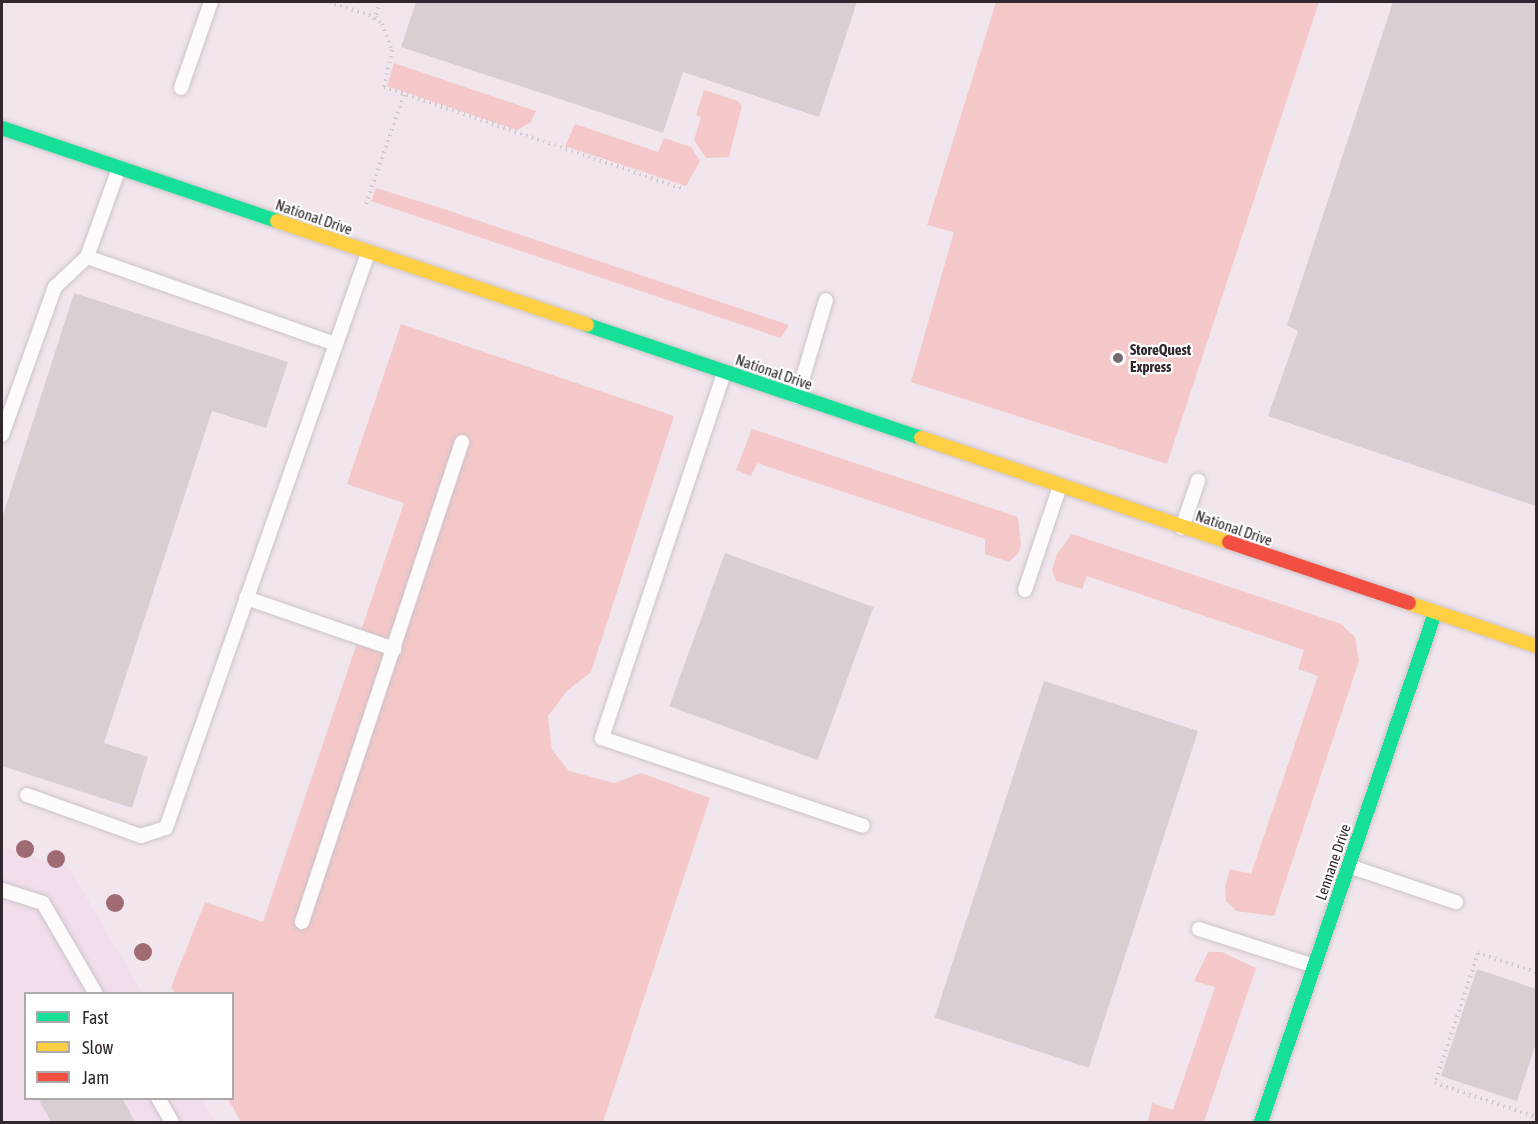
<!DOCTYPE html>
<style>
body{margin:0}
#map{position:relative;width:1538px;height:1124px;overflow:hidden;background:#f1e6ed;font-family:"Asap Condensed",sans-serif}
div>[style]{position:absolute}
[style*='--x']{left:calc(var(--x)*1px);top:calc(var(--y)*1px);width:calc(var(--w)*1px);rotate:calc(var(--a)*1deg)}
.built>*{inset:0;background:#f1ddeb}
.green>*{inset:0;background:#f4c8c8}
.building>*{inset:0;background:#d8cfd3;transform-origin:0 0}
.path>*{height:4px;margin-top:-2px;transform-origin:0;background:repeating-linear-gradient(90deg,#cecacd 0 1.5px,transparent 0 6px)}
.roads{filter:drop-shadow(0 0 2px #ccc3c9) drop-shadow(0 0 2px #ccc3c9)}
.lane>*{height:14px;margin:-7px;padding:0 7px;transform-origin:7px;border-radius:7px;background:#fdfbfc}
.fast>*{height:14px;margin:-7px;padding:0 7px;transform-origin:7px;border-radius:7px;background:#16e098}
.slow>*{height:14px;margin:-7px;padding:0 7px;transform-origin:7px;border-radius:7px;background:#ffcf43}
.jam>*{height:14px;margin:-7px;padding:0 7px;transform-origin:7px;border-radius:7px;background:#f24e42}
.trees>*{width:18px;height:18px;margin:-9px;border-radius:50%;background:#9e6b72}
.dots>*{width:16px;height:16px;translate:-50% -50%;box-sizing:border-box;border:3px solid #fff;border-radius:50%}
span{translate:-50% -50%;white-space:nowrap;text-align:center;line-height:1.15;-webkit-text-stroke:4.5px #fff;paint-order:stroke}
.street-label{font-size:15px;color:#30282e}
.poi-label{font-size:15px;color:#30282e;font-weight:700}
.left{translate:0 -50%;text-align:left}
.frame{position:absolute;inset:0;border:3px solid #30282e;pointer-events:none}
.legend{position:absolute;left:24px;top:992px;width:210px;height:108px;box-sizing:border-box;background:#fff;border:2px solid #aca9ab;margin:0;padding:8px 10px;list-style:none;font-size:18px;color:#30282e}
.legend li{display:flex;align-items:center;gap:12px;height:30px}
.legend b{width:30px;border:2px solid #aca9ab}
</style>
<div id="map">
<div class="built">
<div style="clip-path:polygon(2px 846px,70px 869px,142px 993px,26px 994px,26px 1098px,202px 1099px,216px 1122px,2px 1122px)"></div>
</div>
<div class="green">
<div style="clip-path:polygon(996px 2px,1319px 2px,1167px 464px,911px 382px,954px 232px,927px 225px)"></div>
<div style="clip-path:polygon(394px 63px,536px 111px,531px 122px,517px 130px,387px 86px)"></div>
<div style="clip-path:polygon(704px 90px,738px 101px,742px 106px,729px 157px,706px 158px,694px 140px,701px 117px,696px 115px)"></div>
<div style="clip-path:polygon(575px 124px,658px 152px,664px 138px,691px 147px,700px 161px,686px 186px,565px 146px)"></div>
<div style="clip-path:polygon(376px 188px,438px 207px,789px 325px,781px 338px,371px 201px)"></div>
<div style="clip-path:polygon(401px 324px,674px 416px,591px 672px,567px 691px,548px 716px,552px 750px,569px 771px,614px 783px,641px 773px,710px 798px,603px 1122px,241px 1122px,228px 1099px,232px 1098px,232px 994px,175px 993px,171px 987px,205px 902px,263px 922px,404px 503px,347px 484px)"></div>
<div style="clip-path:polygon(752px 429px,1018px 517px,1021px 545px,1018px 554px,1009px 562px,985px 554px,985px 539px,757px 463px,751px 476px,736px 470px)"></div>
<div style="clip-path:polygon(1072px 534px,1341px 624px,1355px 637px,1359px 661px,1274px 916px,1236px 911px,1226px 901px,1225px 886px,1230px 869px,1251px 874px,1318px 676px,1298px 669px,1304px 650px,1087px 576px,1082px 589px,1056px 581px,1052px 570px,1057px 554px)"></div>
<div style="clip-path:polygon(1208px 952px,1222px 952px,1256px 968px,1204px 1122px,1148px 1122px,1152px 1103px,1173px 1110px,1215px 987px,1194px 981px)"></div>
</div>
<div class="building">
<div style="clip-path:polygon(416px 2px,857px 2px,819px 117px,683px 72px,663px 133px,401px 47px)"></div>
<div style="clip-path:polygon(1393px 2px,1536px 2px,1536px 506px,1268px 416px,1298px 331px,1287px 325px)"></div>
<div style="clip-path:polygon(74px 293px,288px 362px,266px 428px,212px 411px,104px 743px,148px 757px,132px 808px,2px 766px,2px 518px)"></div>
<div style="left:725px;top:553px;width:158px;height:163px;rotate:20deg"></div>
<div style="left:1044px;top:681px;width:162px;height:354px;rotate:18deg"></div>
<div style="clip-path:polygon(1477px 969px,1536px 989px,1536px 1043px,1517px 1101px,1441px 1076px)"></div>
<div style="clip-path:polygon(38px 1098px,122px 1098px,135px 1122px,51px 1122px)"></div>
</div>
<div class="path">
<div style="--x:329;--y:2;--w:48;--a:18.1"></div>
<div style="--x:375;--y:17;--w:10;--a:45"></div>
<div style="--x:382;--y:24;--w:28;--a:69"></div>
<div style="--x:392;--y:50;--w:38;--a:102"></div>
<div style="--x:384;--y:87;--w:316;--a:18.8"></div>
<div style="--x:374;--y:20;--w:19;--a:-72"></div>
<div style="--x:366;--y:204;--w:116;--a:-70.9"></div>
<div style="--x:1536;--y:972;--w:61;--a:-161.9"></div>
<div style="--x:1478;--y:953;--w:137;--a:108.3"></div>
<div style="--x:1435;--y:1083;--w:107;--a:18.6"></div>
</div>
<div class="roads">
<div class="lane">
<div style="--x:181;--y:88;--w:91;--a:-70.8"></div>
<div style="--x:87;--y:257;--w:263;--a:19.3"></div>
<div style="--x:724;--y:373;--w:385;--a:108.5"></div>
<div style="--x:602;--y:738;--w:275;--a:18.6"></div>
<div style="--x:797;--y:397;--w:101;--a:-73.4"></div>
<div style="--x:2;--y:435;--w:157;--a:-70.3"></div>
<div style="--x:55;--y:287;--w:44;--a:-43.2"></div>
<div style="--x:87;--y:257;--w:95;--a:-70.2"></div>
<div style="--x:1182;--y:528;--w:50;--a:-71.2"></div>
<div style="--x:1025;--y:590;--w:110;--a:-71.4"></div>
<div style="--x:246;--y:598;--w:157;--a:19"></div>
<div style="--x:27;--y:795;--w:121;--a:19.8"></div>
<div style="--x:141;--y:836;--w:26;--a:-18"></div>
<div style="--x:166;--y:828;--w:609;--a:-70.64"></div>
<div style="--x:1349;--y:866;--w:113;--a:18.6"></div>
<div style="--x:2;--y:890;--w:43;--a:17.6"></div>
<div style="--x:43;--y:903;--w:105;--a:59.8"></div>
<div style="--x:302;--y:922;--w:506;--a:-71.57"></div>
<div style="--x:1199;--y:929;--w:121;--a:17.8"></div>
<div style="--x:158;--y:1098;--w:28;--a:60"></div>
</div>
<div class="fast">
<div style="--x:2;--y:128;--w:290;--a:18.7"></div>
<div style="--x:587;--y:325;--w:353;--a:18.7"></div>
<div style="--x:1261;--y:1122;--w:538;--a:-71.13"></div>
</div>
<div class="slow">
<div style="--x:277;--y:221;--w:327;--a:18.5"></div>
<div style="--x:921;--y:438;--w:325;--a:18.7"></div>
<div style="--x:1409;--y:603;--w:134;--a:18.7"></div>
</div>
<div class="jam">
<div style="--x:1229;--y:542;--w:190;--a:18.7"></div>
</div>
</div>
<div class="trees">
<div style="left:25px;top:849px"></div>
<div style="left:56px;top:859px"></div>
<div style="left:115px;top:903px"></div>
<div style="left:143px;top:952px"></div>
</div>
<div class="dots">
<div style="left:1118px;top:358px;background:#746a71"></div>
</div>
<div class="street-label">
<span style="left:314px;top:217px;rotate:19deg">National Drive</span>
<span style="left:774px;top:372px;rotate:19deg">National Drive</span>
<span style="left:1234px;top:528px;rotate:19deg">National Drive</span>
<span style="left:1333px;top:862px;rotate:-71deg">Lennane Drive</span>
</div>
<div class="poi-label">
<span class="left" style="left:1130px;top:358px">StoreQuest<br>Express</span>
</div>
<div class="frame"></div>
<ul class="legend">
<li><b style="height:8px;background:#16e098"></b>Fast</li>
<li><b style="height:8px;background:#ffcf43"></b>Slow</li>
<li><b style="height:8px;background:#f24e42"></b>Jam</li>
</ul>
</div>
